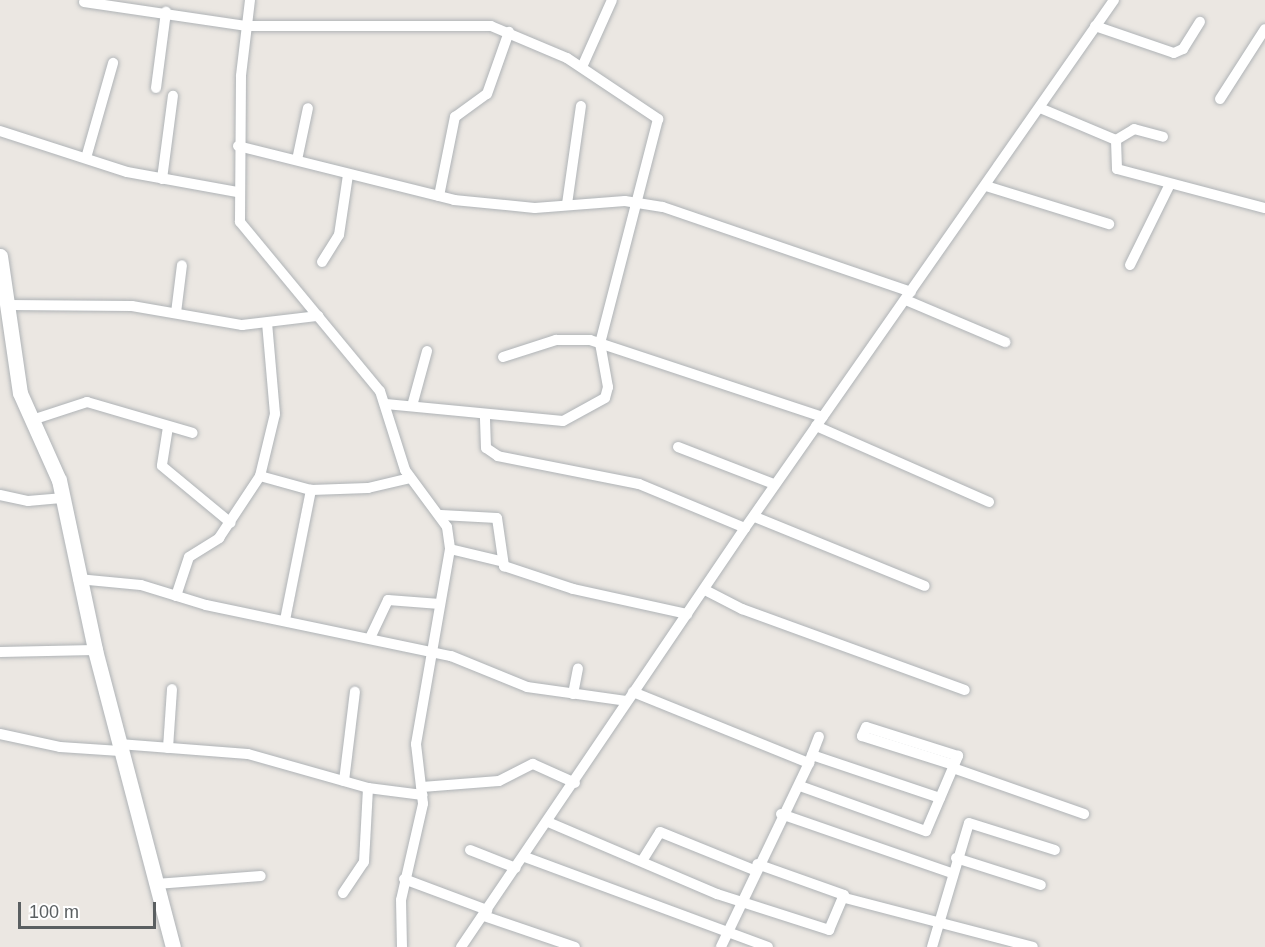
<!DOCTYPE html>
<style>
body{margin:0}
#map{position:relative;width:1265px;height:947px;overflow:hidden;background:#ebe7e2;font-family:Arial,sans-serif}
div>[style]{position:absolute}
[style*='--x']{left:calc(var(--x)*1px);top:calc(var(--y)*1px);width:calc(var(--w)*1px);rotate:calc(var(--a)*1deg)}
.roads{filter:drop-shadow(0 0 2px #afb3b6) drop-shadow(0 0 2px #afb3b6)}
.street>*{height:10px;margin:-5px;padding:0 5px;transform-origin:5px;border-radius:5px;background:#fff}
.secondary>*{height:15px;margin:-7.5px;padding:0 7.5px;transform-origin:7.5px;border-radius:7.5px;background:#fff}
span{translate:-50% -50%;white-space:nowrap;text-align:center;line-height:1.15;-webkit-text-stroke:4.5px #fff;paint-order:stroke}
.scale{position:absolute;left:18px;top:902px;width:138px;height:27px;box-sizing:border-box;border:3px solid #5a5f61;border-top:0;padding-left:8px;font-size:18px;line-height:21px;white-space:nowrap;color:#5a5f61;-webkit-text-stroke:4px #fff;paint-order:stroke}
</style>
<div id="map">
<div class="roads">
<div class="street">
<div style="--x:250;--y:0;--w:77;--a:96.8"></div>
<div style="--x:241;--y:76;--w:146;--a:90.4"></div>
<div style="--x:240;--y:222;--w:219;--a:50.4"></div>
<div style="--x:380;--y:391;--w:83;--a:72.4"></div>
<div style="--x:405;--y:470;--w:71;--a:53.6"></div>
<div style="--x:447;--y:527;--w:22;--a:82"></div>
<div style="--x:450;--y:549;--w:198;--a:99.9"></div>
<div style="--x:416;--y:744;--w:60;--a:83.3"></div>
<div style="--x:423;--y:804;--w:98;--a:102.9"></div>
<div style="--x:401;--y:900;--w:47;--a:88.8"></div>
<div style="--x:84;--y:2;--w:165;--a:8.4"></div>
<div style="--x:247;--y:26;--w:244;--a:0"></div>
<div style="--x:491;--y:26;--w:82;--a:22.8"></div>
<div style="--x:567;--y:58;--w:110;--a:33.8"></div>
<div style="--x:658;--y:119;--w:231;--a:104.5"></div>
<div style="--x:600;--y:343;--w:45;--a:79.7"></div>
<div style="--x:608;--y:387;--w:11;--a:105"></div>
<div style="--x:605;--y:398;--w:48;--a:151.3"></div>
<div style="--x:563;--y:421;--w:178;--a:-174.5"></div>
<div style="--x:1095;--y:26;--w:83;--a:18.9"></div>
<div style="--x:1174;--y:53;--w:10;--a:-24"></div>
<div style="--x:1183;--y:49;--w:32;--a:-58"></div>
<div style="--x:582;--y:67;--w:73;--a:-65.9"></div>
<div style="--x:156;--y:88;--w:77;--a:-82.5"></div>
<div style="--x:1220;--y:99;--w:83;--a:-57.3"></div>
<div style="--x:1040;--y:108;--w:82;--a:22.8"></div>
<div style="--x:1116;--y:140;--w:29;--a:88"></div>
<div style="--x:1117;--y:169;--w:153;--a:14.8"></div>
<div style="--x:0;--y:131;--w:133;--a:17.9"></div>
<div style="--x:127;--y:172;--w:112;--a:10.3"></div>
<div style="--x:1116;--y:140;--w:21;--a:-31"></div>
<div style="--x:1134;--y:129;--w:30;--a:15"></div>
<div style="--x:238;--y:146;--w:223;--a:14"></div>
<div style="--x:454;--y:200;--w:81;--a:5.6"></div>
<div style="--x:535;--y:208;--w:90;--a:-4.4"></div>
<div style="--x:625;--y:201;--w:38;--a:9"></div>
<div style="--x:663;--y:207;--w:262;--a:18.9"></div>
<div style="--x:86;--y:158;--w:99;--a:-74.1"></div>
<div style="--x:297;--y:160;--w:53;--a:-78.1"></div>
<div style="--x:162;--y:179;--w:84;--a:-82.5"></div>
<div style="--x:986;--y:186;--w:129;--a:17.2"></div>
<div style="--x:439;--y:196;--w:81;--a:-78.6"></div>
<div style="--x:455;--y:117;--w:39;--a:-36"></div>
<div style="--x:487;--y:94;--w:66;--a:-70.5"></div>
<div style="--x:567;--y:204;--w:99;--a:-81.9"></div>
<div style="--x:322;--y:262;--w:32;--a:-58"></div>
<div style="--x:339;--y:235;--w:61;--a:-81.5"></div>
<div style="--x:1130;--y:265;--w:90;--a:-63.7"></div>
<div style="--x:906;--y:300;--w:108;--a:23"></div>
<div style="--x:9;--y:305;--w:123;--a:0.5"></div>
<div style="--x:132;--y:306;--w:112;--a:9.8"></div>
<div style="--x:242;--y:325;--w:77;--a:-6.8"></div>
<div style="--x:176;--y:313;--w:48;--a:-82.9"></div>
<div style="--x:503;--y:357;--w:56;--a:-17.8"></div>
<div style="--x:556;--y:340;--w:34;--a:0"></div>
<div style="--x:590;--y:340;--w:245;--a:18.3"></div>
<div style="--x:412;--y:406;--w:57;--a:-74.7"></div>
<div style="--x:32;--y:420;--w:58;--a:-18.1"></div>
<div style="--x:87;--y:402;--w:110;--a:16.3"></div>
<div style="--x:816;--y:426;--w:189;--a:23.7"></div>
<div style="--x:168;--y:427;--w:39;--a:99"></div>
<div style="--x:162;--y:466;--w:89;--a:39.6"></div>
<div style="--x:678;--y:447;--w:103;--a:21.1"></div>
<div style="--x:260;--y:476;--w:64;--a:-76.4"></div>
<div style="--x:275;--y:414;--w:91;--a:-95"></div>
<div style="--x:0;--y:495;--w:29;--a:12"></div>
<div style="--x:28;--y:501;--w:36;--a:-5"></div>
<div style="--x:441;--y:515;--w:56;--a:3.1"></div>
<div style="--x:497;--y:518;--w:49;--a:81.7"></div>
<div style="--x:504;--y:566;--w:73;--a:18.4"></div>
<div style="--x:573;--y:589;--w:117;--a:12.4"></div>
<div style="--x:755;--y:517;--w:183;--a:22.1"></div>
<div style="--x:745;--y:528;--w:644;--a:-55.05"></div>
<div style="--x:450;--y:549;--w:51;--a:13.5"></div>
<div style="--x:78;--y:579;--w:63;--a:5.4"></div>
<div style="--x:141;--y:585;--w:68;--a:17.1"></div>
<div style="--x:206;--y:605;--w:250;--a:11.8"></div>
<div style="--x:451;--y:656;--w:82;--a:22.2"></div>
<div style="--x:527;--y:687;--w:100;--a:8"></div>
<div style="--x:705;--y:590;--w:42;--a:27.2"></div>
<div style="--x:742;--y:609;--w:237;--a:20"></div>
<div style="--x:176;--y:596;--w:41;--a:-71.6"></div>
<div style="--x:189;--y:557;--w:36;--a:-32"></div>
<div style="--x:219;--y:538;--w:74;--a:-56.5"></div>
<div style="--x:260;--y:476;--w:53;--a:15.4"></div>
<div style="--x:311;--y:490;--w:57;--a:-2"></div>
<div style="--x:368;--y:488;--w:43;--a:-13.4"></div>
<div style="--x:285;--y:620;--w:133;--a:-78.7"></div>
<div style="--x:370;--y:638;--w:42;--a:-64.7"></div>
<div style="--x:388;--y:600;--w:52;--a:4.4"></div>
<div style="--x:0;--y:652;--w:95;--a:-1.2"></div>
<div style="--x:633;--y:692;--w:190;--a:22"></div>
<div style="--x:809;--y:763;--w:204;--a:115.6"></div>
<div style="--x:573;--y:694;--w:26;--a:-79"></div>
<div style="--x:0;--y:734;--w:61;--a:12.2"></div>
<div style="--x:60;--y:747;--w:60;--a:3.8"></div>
<div style="--x:119;--y:744;--w:129;--a:4.4"></div>
<div style="--x:248;--y:754;--w:125;--a:15.8"></div>
<div style="--x:368;--y:788;--w:55;--a:7.3"></div>
<div style="--x:168;--y:748;--w:59;--a:-86.1"></div>
<div style="--x:812;--y:755;--w:135;--a:18.6"></div>
<div style="--x:810;--y:760;--w:25;--a:-69"></div>
<div style="--x:953;--y:768;--w:139;--a:19.3"></div>
<div style="--x:344;--y:781;--w:90;--a:-83"></div>
<div style="--x:800;--y:786;--w:134;--a:19.7"></div>
<div style="--x:926;--y:831;--w:82;--a:-66.9"></div>
<div style="--x:958;--y:756;--w:96;--a:-162.5"></div>
<div style="--x:866;--y:727;--w:10;--a:114"></div>
<div style="--x:862;--y:736;--w:96;--a:17.5"></div>
<div style="--x:422;--y:787;--w:77;--a:-4.5"></div>
<div style="--x:499;--y:781;--w:38;--a:-27"></div>
<div style="--x:533;--y:764;--w:46;--a:24.3"></div>
<div style="--x:781;--y:814;--w:180;--a:19.1"></div>
<div style="--x:548;--y:822;--w:184;--a:23.1"></div>
<div style="--x:717;--y:894;--w:118;--a:17.8"></div>
<div style="--x:829;--y:930;--w:38;--a:-67"></div>
<div style="--x:844;--y:895;--w:92;--a:-160.4"></div>
<div style="--x:470;--y:850;--w:49;--a:21.4"></div>
<div style="--x:525;--y:857;--w:259;--a:20.3"></div>
<div style="--x:956;--y:858;--w:89;--a:17.6"></div>
<div style="--x:642;--y:861;--w:34;--a:-58"></div>
<div style="--x:660;--y:832;--w:101;--a:22"></div>
<div style="--x:404;--y:879;--w:89;--a:20.5"></div>
<div style="--x:156;--y:884;--w:105;--a:-4.4"></div>
<div style="--x:343;--y:893;--w:37;--a:-56"></div>
<div style="--x:364;--y:862;--w:74;--a:-86.9"></div>
<div style="--x:845;--y:898;--w:194;--a:14.6"></div>
<div style="--x:484;--y:916;--w:96;--a:18.8"></div>
<div style="--x:461;--y:947;--w:506;--a:-55.87"></div>
<div style="--x:745;--y:528;--w:115;--a:-157.5"></div>
<div style="--x:639;--y:484;--w:144;--a:-168.8"></div>
<div style="--x:498;--y:456;--w:14;--a:-146"></div>
<div style="--x:486;--y:448;--w:32;--a:-92"></div>
<div style="--x:932;--y:947;--w:129;--a:-73.4"></div>
<div style="--x:969;--y:823;--w:90;--a:17.4"></div>
</div>
<div class="secondary">
<div style="--x:0;--y:256;--w:138;--a:81.7"></div>
<div style="--x:20;--y:393;--w:95;--a:65.9"></div>
<div style="--x:59;--y:480;--w:174;--a:78"></div>
<div style="--x:95;--y:650;--w:307;--a:75.3"></div>
</div>
</div>
<div class="scale">100 m</div>
</div>
